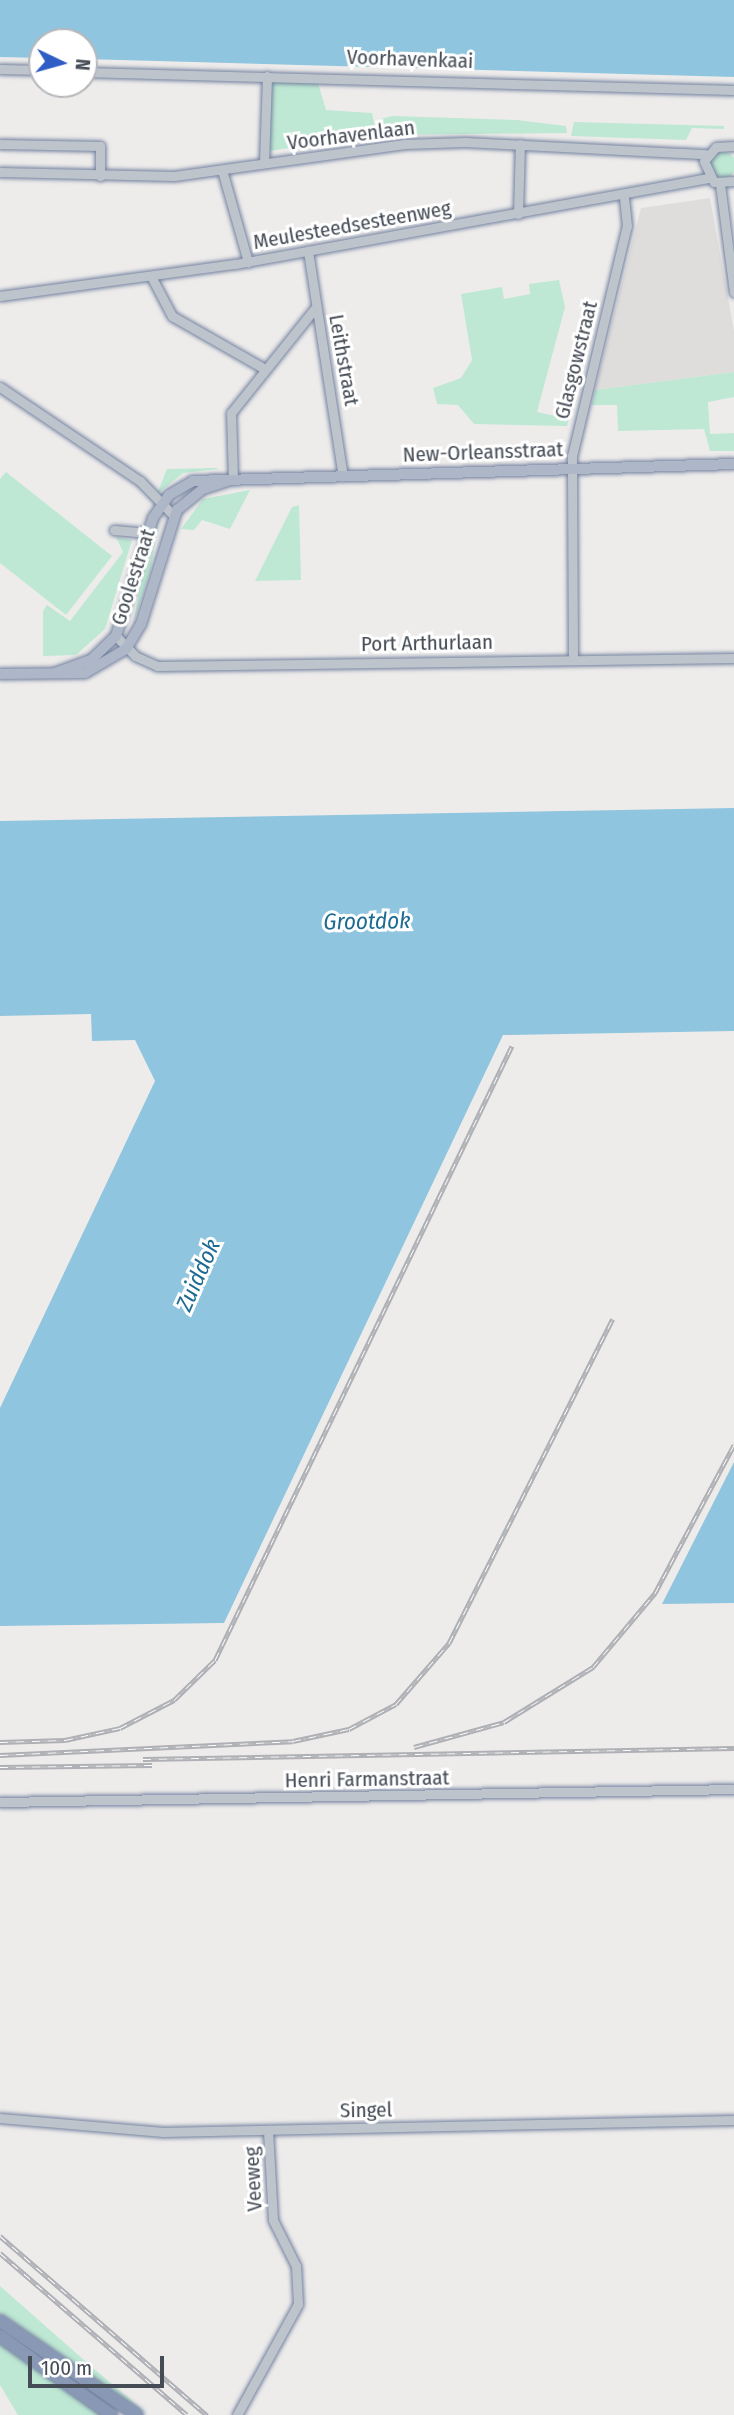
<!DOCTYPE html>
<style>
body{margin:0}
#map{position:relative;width:734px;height:2415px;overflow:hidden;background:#eeeceb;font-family:"Fira Sans Condensed",sans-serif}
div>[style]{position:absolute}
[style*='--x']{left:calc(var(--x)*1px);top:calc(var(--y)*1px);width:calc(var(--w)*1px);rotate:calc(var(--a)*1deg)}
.education>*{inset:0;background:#dfdddc}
.green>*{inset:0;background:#bee8d3}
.round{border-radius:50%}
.water>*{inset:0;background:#90c5df}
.roads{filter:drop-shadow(0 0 2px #7483a0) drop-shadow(0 0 2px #7483a0)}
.minor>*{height:9px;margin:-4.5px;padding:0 4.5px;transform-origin:4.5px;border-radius:4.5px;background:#bec4cc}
.major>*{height:10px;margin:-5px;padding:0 5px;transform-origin:5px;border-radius:5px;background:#aeb7c7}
.highway>*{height:12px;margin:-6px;padding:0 6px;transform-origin:6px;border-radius:6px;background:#8898b5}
.rail>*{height:5px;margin-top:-2.5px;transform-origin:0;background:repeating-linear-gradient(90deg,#fff 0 8px,#aeb0b5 0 16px);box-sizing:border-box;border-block:2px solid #aeb0b5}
span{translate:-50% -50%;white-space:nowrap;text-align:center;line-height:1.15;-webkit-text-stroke:6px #fff;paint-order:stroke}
.street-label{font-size:21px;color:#464c56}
.water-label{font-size:23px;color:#1d6b92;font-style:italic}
.north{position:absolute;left:28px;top:28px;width:70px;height:70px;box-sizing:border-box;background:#fff;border:2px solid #b5b7bb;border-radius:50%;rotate:95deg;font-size:19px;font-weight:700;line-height:28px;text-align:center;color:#464c56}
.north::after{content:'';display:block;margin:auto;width:24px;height:32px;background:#2e5dc5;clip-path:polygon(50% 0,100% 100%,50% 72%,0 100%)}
.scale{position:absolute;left:28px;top:2356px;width:136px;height:32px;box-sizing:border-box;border:4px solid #464c56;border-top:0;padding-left:9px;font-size:21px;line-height:24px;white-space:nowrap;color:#464c56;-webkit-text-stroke:5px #fff;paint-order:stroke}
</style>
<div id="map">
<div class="education">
<div style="clip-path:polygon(710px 198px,734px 331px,734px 372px,595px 390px,641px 208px)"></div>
</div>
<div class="green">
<div style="clip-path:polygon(272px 80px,318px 83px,326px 110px,372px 113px,377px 136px,268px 151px)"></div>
<div style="clip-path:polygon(393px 116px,517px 120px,566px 126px,567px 133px,384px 135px,380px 119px)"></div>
<div style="clip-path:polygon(574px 122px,724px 126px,724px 129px,692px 128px,686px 140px,571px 136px)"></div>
<div class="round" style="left:710px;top:152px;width:26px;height:26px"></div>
<div style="clip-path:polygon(559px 280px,565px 307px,537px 412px,569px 419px,567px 426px,474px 424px,458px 405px,437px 404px,433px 388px,461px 378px,472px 360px,461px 294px,502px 287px,504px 299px,530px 294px,529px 284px)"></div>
<div style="clip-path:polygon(734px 372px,734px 397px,708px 402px,710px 434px,734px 433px,734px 451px,710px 451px,704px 429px,618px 431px,617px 405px,592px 405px,595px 390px)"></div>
<div style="clip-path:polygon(167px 469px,217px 468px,218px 469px,183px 473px,157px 494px)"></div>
<div style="clip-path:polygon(6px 472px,112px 556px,66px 615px,0 563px,0 479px)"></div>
<div style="clip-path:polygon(250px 490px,230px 529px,202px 520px,194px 530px,181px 529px,203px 499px)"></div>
<div style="clip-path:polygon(299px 505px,301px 580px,255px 581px,292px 507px)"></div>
<div style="clip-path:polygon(159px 518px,151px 568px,133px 625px,142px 572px)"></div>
<div style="clip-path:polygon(116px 537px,132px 540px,105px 629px,76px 655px,43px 656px,43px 611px,47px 605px,70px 621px,123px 552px)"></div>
<div style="clip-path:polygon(0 2286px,93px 2368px,149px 2415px,0 2313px)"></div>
<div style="clip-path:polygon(0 2342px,103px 2415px,18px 2415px,0 2385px)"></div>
</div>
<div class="water">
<div style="clip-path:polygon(0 0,734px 0,734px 77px,84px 59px,84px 42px,42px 42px,42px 58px,0 57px)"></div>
<div style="clip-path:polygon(734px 808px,734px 1031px,503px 1035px,224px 1623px,0 1626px,0 1408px,155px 1081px,135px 1040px,92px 1041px,91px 1014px,0 1016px,0 821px)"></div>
<div style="clip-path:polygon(734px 1462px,734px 1603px,662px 1604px)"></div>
</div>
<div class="roads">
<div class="minor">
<div style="--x:0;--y:69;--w:42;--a:1.4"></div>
<div style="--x:84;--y:72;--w:650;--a:1.59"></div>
<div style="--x:0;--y:144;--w:100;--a:1.1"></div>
<div style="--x:100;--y:146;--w:30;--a:90"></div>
<div style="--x:734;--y:146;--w:18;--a:177"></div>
<div style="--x:716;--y:147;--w:18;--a:131"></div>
<div style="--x:704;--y:161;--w:23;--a:65"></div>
<div style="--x:714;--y:182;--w:20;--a:-3"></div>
<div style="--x:264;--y:163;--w:87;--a:-88"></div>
<div style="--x:222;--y:170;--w:96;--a:74.2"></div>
<div style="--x:0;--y:172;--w:174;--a:1.3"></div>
<div style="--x:174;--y:176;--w:233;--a:-7.9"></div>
<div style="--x:405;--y:144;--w:60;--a:-1.9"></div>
<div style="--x:465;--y:142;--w:241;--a:2.9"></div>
<div style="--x:720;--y:184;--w:109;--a:82.6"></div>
<div style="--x:518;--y:214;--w:70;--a:-88.4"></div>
<div style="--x:308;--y:251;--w:228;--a:81.2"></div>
<div style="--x:152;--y:278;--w:43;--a:62.2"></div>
<div style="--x:172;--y:316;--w:107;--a:29.7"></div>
<div style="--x:0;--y:296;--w:237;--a:-7.8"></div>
<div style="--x:235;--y:264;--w:482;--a:-10.3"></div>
<div style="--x:0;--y:387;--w:169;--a:33.9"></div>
<div style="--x:140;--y:481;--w:49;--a:45.8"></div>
<div style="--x:233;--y:479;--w:66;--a:-91.7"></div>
<div style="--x:231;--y:413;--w:136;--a:-51.3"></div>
<div style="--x:114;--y:530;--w:34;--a:5"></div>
<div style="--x:116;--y:636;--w:28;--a:46"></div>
<div style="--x:135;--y:656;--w:24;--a:24"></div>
<div style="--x:157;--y:666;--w:577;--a:-0.79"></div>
<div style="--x:573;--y:659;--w:203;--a:-90.3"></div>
<div style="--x:572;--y:456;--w:236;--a:-76.6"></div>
<div style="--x:627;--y:226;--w:29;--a:-96"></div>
<div style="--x:0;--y:1802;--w:734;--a:-1.01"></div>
<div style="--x:0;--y:2118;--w:164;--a:4.9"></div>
<div style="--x:163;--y:2132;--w:571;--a:-1.2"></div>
<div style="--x:237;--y:2415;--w:127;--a:-61.2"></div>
<div style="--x:298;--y:2304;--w:38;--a:-93"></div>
<div style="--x:296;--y:2266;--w:51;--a:-116.6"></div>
<div style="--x:273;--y:2220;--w:90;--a:-93.2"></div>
</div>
<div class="major">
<div style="--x:55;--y:673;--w:38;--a:-20"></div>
<div style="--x:91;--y:660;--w:35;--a:-44"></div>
<div style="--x:116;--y:636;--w:124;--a:-72.6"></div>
<div style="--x:153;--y:518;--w:28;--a:-55"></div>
<div style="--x:169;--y:495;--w:28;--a:-30"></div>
<div style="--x:193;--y:481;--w:541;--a:-1.8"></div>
<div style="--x:0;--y:674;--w:85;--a:-0.7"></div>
<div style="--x:85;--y:673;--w:48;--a:-30.3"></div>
<div style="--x:126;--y:649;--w:29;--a:-59"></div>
<div style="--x:141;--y:624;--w:120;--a:-72.5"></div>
<div style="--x:177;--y:510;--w:33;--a:-39"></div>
<div style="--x:203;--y:489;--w:29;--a:-18"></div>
</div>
<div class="highway">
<div style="--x:0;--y:2321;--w:166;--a:34.5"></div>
<div style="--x:0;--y:2336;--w:136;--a:35.4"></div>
</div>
</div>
<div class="rail">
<div style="--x:0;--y:1742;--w:65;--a:-1.8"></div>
<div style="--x:65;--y:1740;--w:56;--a:-12.3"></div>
<div style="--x:120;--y:1728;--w:61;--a:-27.4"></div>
<div style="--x:174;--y:1700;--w:57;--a:-44.3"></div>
<div style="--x:215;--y:1660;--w:682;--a:-64.19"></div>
<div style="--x:414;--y:1747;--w:93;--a:-15.5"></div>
<div style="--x:504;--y:1722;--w:105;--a:-31.7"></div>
<div style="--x:593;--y:1667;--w:97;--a:-50"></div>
<div style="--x:655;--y:1593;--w:168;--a:-61.9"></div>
<div style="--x:0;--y:1755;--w:293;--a:-2.7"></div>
<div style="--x:293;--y:1741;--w:57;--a:-12.1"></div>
<div style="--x:349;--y:1729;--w:53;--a:-28"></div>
<div style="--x:396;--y:1704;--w:81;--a:-49"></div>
<div style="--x:449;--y:1643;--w:363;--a:-63.2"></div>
<div style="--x:143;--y:1759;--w:591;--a:-1.07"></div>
<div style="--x:0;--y:1767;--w:152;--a:-0.8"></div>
<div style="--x:0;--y:2236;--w:274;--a:40.9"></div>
<div style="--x:0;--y:2253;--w:247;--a:40.9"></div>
</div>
<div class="street-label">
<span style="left:410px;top:59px;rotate:2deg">Voorhavenkaai</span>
<span style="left:351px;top:135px;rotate:-7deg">Voorhavenlaan</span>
<span style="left:352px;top:225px;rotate:-10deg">Meulesteedsesteenweg</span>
<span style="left:344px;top:360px;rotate:80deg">Leithstraat</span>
<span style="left:576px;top:360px;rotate:-76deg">Glasgowstraat</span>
<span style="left:483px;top:452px;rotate:-2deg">New-Orleansstraat</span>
<span style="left:133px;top:577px;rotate:-72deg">Goolestraat</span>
<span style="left:427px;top:643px;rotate:-1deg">Port Arthurlaan</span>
<span style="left:367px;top:1779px;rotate:-1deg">Henri Farmanstraat</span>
<span style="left:366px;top:2110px;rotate:-1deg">Singel</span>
<span style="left:253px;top:2179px;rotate:-93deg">Veeweg</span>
</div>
<div class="water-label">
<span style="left:367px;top:921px;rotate:-1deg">Grootdok</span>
<span style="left:198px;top:1275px;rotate:-66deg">Zuiddok</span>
</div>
<div class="north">N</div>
<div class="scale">100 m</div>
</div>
